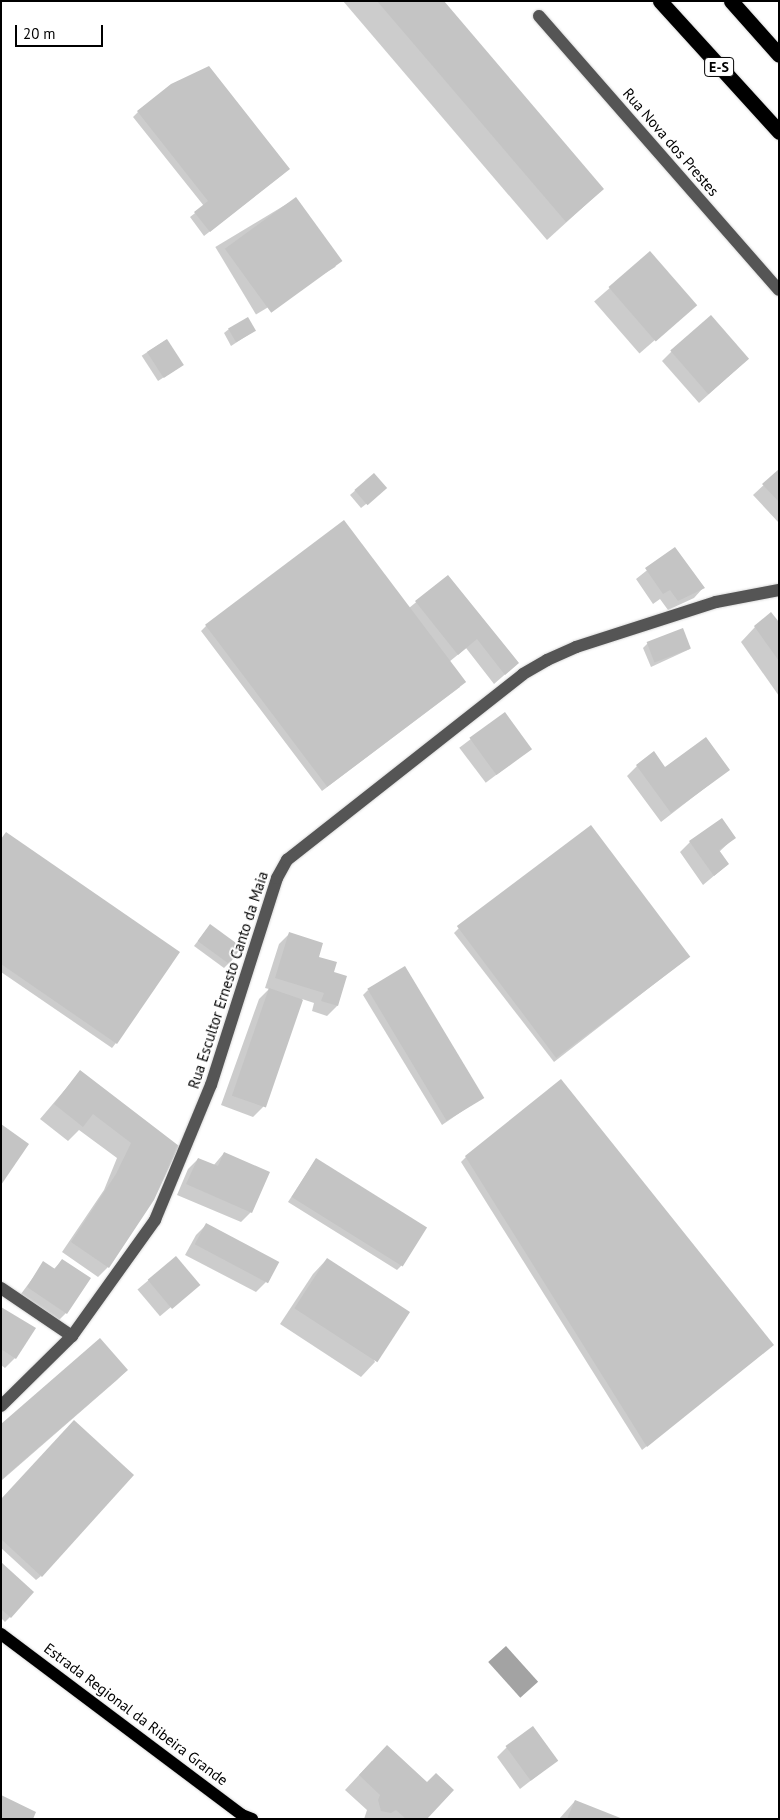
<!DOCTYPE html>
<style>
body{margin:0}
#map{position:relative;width:780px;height:1820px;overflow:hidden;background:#fff;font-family:"PT Sans",sans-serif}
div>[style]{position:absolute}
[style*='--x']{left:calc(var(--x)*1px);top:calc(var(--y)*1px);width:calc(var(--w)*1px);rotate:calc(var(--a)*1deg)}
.water>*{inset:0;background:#a3a3a3;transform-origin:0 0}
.shadow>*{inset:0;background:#0003;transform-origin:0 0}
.building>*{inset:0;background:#c4c4c4;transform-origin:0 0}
.roads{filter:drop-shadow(0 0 1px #dbdbdb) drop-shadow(0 0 1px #dbdbdb)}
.minor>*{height:12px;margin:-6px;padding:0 6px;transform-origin:6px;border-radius:6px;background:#555}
.major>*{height:12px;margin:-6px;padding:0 6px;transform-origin:6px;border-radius:6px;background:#000}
.highway>*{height:15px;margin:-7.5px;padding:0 7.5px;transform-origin:7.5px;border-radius:7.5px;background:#000}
span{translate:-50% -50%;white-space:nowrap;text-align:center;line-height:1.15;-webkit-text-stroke:4px #fff;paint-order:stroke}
.shield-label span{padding:1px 4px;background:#fff;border:1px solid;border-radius:4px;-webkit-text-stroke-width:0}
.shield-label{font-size:14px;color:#000;font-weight:700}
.street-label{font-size:15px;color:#000}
.frame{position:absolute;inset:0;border:2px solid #000;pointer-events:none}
.scale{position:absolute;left:15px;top:25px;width:88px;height:22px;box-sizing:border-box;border:2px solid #000;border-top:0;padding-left:6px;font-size:15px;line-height:18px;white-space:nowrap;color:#000;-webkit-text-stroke:4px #fff;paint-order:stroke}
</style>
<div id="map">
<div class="water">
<div style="left:506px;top:1646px;width:48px;height:24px;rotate:48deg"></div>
</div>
<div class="shadow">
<div style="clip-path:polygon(343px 1px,443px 1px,603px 189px,547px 240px)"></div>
<div style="clip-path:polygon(138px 112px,283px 174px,204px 236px,190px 217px,204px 206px,133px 117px)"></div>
<div style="left:295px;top:199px;width:79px;height:93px;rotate:59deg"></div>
<div style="left:650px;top:253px;width:69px;height:74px;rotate:49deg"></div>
<div style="clip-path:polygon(229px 329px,254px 331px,231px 346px,224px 333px)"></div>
<div style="left:166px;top:340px;width:30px;height:29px;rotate:57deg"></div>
<div style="clip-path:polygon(672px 351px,748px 359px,699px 403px,662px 361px)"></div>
<div style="clip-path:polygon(779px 471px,779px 523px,753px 495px)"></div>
<div style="clip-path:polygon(374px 474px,380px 493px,361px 508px,350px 495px)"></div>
<div style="clip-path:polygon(675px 548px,703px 588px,694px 598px,668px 610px,660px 599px,653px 604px,636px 579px)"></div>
<div style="clip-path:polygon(448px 576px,518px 663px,494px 684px,466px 648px,449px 662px,460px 687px,322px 791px,201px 631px,206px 626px,409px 608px)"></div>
<div style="clip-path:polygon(779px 624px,779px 696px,741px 642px,755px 627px)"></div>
<div style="clip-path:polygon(648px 643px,690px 649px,651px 667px,643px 648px)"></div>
<div style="left:504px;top:714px;width:44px;height:56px;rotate:53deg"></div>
<div style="clip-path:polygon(637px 766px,665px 769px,728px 770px,661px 822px,627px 776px)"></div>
<div style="clip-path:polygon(734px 838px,719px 852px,728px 864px,703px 885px,680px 852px,690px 842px)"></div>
<div style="clip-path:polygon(1px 839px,116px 1043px,112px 1048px,1px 972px)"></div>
<div style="clip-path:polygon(210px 925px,229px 963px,224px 968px,194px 946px)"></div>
<div style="clip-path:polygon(459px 928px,685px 960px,554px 1062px,454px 933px)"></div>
<div style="clip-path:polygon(289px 934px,332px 973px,337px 1006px,327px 1016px,312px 1011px,314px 1003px,302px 999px,263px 1107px,253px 1117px,221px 1105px,259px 999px,269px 989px,265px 988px,279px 944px)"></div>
<div style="clip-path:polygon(368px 990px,483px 1097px,442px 1125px,363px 995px)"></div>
<div style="clip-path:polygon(80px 1072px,178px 1147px,108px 1267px,98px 1277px,62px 1252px,104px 1190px,117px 1158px,79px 1130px,68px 1141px,40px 1119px)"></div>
<div style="clip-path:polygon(224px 1153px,251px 1212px,241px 1222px,177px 1195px,188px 1169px,198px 1159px,213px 1166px)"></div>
<div style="clip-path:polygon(466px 1157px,768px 1349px,642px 1450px,461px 1162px)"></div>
<div style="clip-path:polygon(316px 1159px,402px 1265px,397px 1270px,288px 1202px)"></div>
<div style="clip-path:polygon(206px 1225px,266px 1282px,256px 1292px,185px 1255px,196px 1235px)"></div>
<div style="left:175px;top:1258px;width:35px;height:49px;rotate:50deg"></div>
<div style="clip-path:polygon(327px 1259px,375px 1362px,361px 1377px,280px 1324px,313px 1274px)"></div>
<div style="clip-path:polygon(62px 1260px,66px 1313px,56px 1323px,18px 1298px,44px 1263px,54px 1269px)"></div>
<div style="clip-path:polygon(1px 1309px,15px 1358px,5px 1368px,1px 1365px)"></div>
<div style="clip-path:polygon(127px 1370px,117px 1380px,1px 1481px,1px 1425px)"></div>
<div style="clip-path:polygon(1px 1501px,41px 1576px,36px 1580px,1px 1548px)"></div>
<div style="clip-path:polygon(1px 1564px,10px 1617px,5px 1622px,1px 1618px)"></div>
<div style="clip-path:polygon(507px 1747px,556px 1761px,520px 1789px,497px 1757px)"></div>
<div style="clip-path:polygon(372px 1761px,426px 1819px,364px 1819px,367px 1810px,345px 1790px)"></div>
<div style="clip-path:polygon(575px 1801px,619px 1819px,559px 1819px)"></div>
</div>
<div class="building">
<div style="clip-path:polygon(377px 1px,444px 1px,604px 189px,566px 222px)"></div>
<div style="clip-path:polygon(209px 66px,290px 169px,210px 232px,194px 212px,208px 201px,137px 111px,171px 84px)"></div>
<div style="left:296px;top:197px;width:79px;height:88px;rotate:54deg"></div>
<div style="left:650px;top:251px;width:72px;height:55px;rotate:49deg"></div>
<div style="left:711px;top:315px;width:58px;height:54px;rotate:49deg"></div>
<div style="left:248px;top:317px;width:16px;height:23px;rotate:60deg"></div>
<div style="left:167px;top:339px;width:31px;height:24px;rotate:57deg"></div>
<div style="clip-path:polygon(779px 469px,779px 502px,762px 484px)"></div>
<div style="left:374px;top:473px;width:20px;height:26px;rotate:49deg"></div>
<div style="left:344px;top:520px;width:203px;height:174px;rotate:53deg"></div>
<div style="clip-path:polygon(675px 547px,705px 588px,678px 601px,670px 590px,663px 594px,645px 568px)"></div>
<div style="clip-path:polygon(448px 575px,519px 663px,505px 675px,477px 639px,458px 655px,415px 601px)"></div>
<div style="clip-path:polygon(771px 612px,779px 622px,779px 661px,754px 626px)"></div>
<div style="left:683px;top:628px;width:22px;height:39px;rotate:69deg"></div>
<div style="left:505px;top:712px;width:46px;height:44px;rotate:54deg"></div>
<div style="clip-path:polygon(706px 737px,730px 770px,671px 813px,636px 765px,654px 751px,665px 767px)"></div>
<div style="clip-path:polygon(722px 818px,736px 838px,719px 850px,729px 864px,714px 876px,689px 841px)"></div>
<div style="left:591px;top:825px;width:165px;height:168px;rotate:53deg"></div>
<div style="clip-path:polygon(6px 832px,180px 952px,117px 1044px,1px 964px,1px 839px)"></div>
<div style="left:210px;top:924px;width:39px;height:21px;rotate:36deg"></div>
<div style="clip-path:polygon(289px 932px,323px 943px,319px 957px,337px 962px,334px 972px,347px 976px,338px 1006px,321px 1001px,324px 993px,275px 978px)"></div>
<div style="left:405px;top:966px;width:154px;height:44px;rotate:59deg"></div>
<div style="left:269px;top:988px;width:36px;height:114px;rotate:19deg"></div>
<div style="clip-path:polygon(80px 1070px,179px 1146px,154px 1200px,109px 1268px,71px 1242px,116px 1174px,131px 1143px,93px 1114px,83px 1127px,54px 1104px)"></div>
<div style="clip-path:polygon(561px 1079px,774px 1345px,647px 1447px,465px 1156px)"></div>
<div style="clip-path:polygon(1px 1124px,29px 1144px,1px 1185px)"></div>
<div style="clip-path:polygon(224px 1152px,270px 1172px,252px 1213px,186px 1184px,198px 1158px,218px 1166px)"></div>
<div style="left:316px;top:1158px;width:131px;height:46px;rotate:32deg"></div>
<div style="left:206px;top:1223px;width:83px;height:24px;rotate:28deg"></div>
<div style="left:176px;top:1256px;width:38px;height:37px;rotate:50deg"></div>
<div style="left:327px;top:1258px;width:99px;height:60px;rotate:33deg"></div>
<div style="clip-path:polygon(62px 1259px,91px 1278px,67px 1314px,27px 1287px,43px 1261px,55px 1269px)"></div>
<div style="clip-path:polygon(1px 1307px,36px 1328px,16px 1359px,1px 1349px)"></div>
<div style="clip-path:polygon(100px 1338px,128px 1370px,1px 1480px,1px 1424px)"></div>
<div style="clip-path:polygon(74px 1420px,134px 1475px,42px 1577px,1px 1539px,1px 1499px)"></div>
<div style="clip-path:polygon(1px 1562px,34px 1592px,11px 1618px,1px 1609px)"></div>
<div style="left:533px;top:1726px;width:43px;height:34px;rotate:54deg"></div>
<div style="clip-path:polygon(387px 1745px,427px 1782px,436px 1773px,454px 1790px,427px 1819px,406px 1819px,396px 1810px,391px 1813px,381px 1811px,378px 1800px,380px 1795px,359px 1775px)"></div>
<div style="clip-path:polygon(1px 1795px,36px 1812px,33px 1819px,1px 1819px)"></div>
<div style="clip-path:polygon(575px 1800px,623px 1819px,567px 1819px)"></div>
</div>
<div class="roads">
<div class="minor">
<div style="--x:539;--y:16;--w:364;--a:48.8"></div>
<div style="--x:1;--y:1288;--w:86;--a:34.1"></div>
<div style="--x:1;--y:1406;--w:100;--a:-44.6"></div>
<div style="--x:72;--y:1336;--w:143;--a:-54.4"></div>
<div style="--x:155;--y:1220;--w:146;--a:-67.5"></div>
<div style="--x:211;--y:1085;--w:217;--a:-72.3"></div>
<div style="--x:277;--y:878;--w:21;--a:-61"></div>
<div style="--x:287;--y:860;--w:300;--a:-38.2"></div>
<div style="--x:523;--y:674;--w:28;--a:-30"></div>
<div style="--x:547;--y:660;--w:32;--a:-24"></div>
<div style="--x:576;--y:647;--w:147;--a:-17.8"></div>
<div style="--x:716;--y:602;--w:64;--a:-10.8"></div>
</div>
<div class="major">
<div style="--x:1;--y:1634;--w:301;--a:36.9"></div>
<div style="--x:242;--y:1815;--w:11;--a:22"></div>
</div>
<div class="highway">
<div style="--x:660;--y:1;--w:177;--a:47.7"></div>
<div style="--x:731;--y:1;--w:72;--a:48.4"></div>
</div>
</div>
<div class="shield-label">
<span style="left:719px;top:67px">E-S</span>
</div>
<div class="street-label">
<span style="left:671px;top:142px;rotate:49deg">Rua Nova dos Prestes</span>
<span style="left:228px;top:980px;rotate:-72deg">Rua Escultor Ernesto Canto da Maia</span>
<span style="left:136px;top:1714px;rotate:37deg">Estrada Regional da Ribeira Grande</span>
</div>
<div class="frame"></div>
<div class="scale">20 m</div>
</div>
